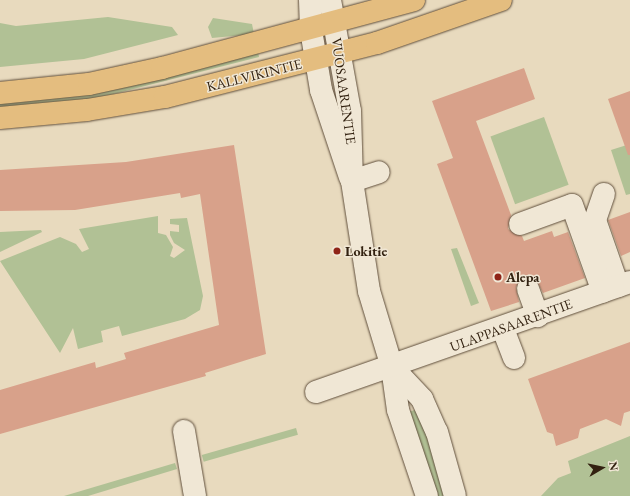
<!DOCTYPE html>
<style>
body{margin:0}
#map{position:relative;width:630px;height:496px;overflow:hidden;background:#e8dabe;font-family:"EB Garamond",serif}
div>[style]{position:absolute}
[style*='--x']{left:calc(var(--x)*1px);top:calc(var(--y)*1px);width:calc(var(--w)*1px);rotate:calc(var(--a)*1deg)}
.green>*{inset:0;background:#b1c195;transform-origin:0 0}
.building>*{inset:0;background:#d8a18a}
.roads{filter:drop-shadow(0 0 1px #604f3c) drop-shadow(0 0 1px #604f3c)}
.minor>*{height:22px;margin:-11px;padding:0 11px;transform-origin:11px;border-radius:11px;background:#f0e7d5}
.major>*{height:22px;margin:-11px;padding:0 11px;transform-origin:11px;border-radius:11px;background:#e4bd7f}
.dots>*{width:11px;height:11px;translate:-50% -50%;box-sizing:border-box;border:2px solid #f0e7d5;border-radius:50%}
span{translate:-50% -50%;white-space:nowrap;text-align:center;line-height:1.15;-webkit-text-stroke:3px #f0e7d5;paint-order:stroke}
.street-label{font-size:14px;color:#322110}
.poi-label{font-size:14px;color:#322110;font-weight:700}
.left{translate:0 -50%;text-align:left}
.north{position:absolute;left:582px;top:448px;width:40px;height:40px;-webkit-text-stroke:3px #f0e7d5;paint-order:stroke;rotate:81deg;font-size:11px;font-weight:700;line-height:16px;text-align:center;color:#322110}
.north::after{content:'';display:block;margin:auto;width:14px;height:18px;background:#322110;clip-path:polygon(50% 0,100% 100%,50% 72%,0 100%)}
</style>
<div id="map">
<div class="green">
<div style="clip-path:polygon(108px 17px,172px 27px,178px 35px,84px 59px,0 67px,0 23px,16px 26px)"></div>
<div style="clip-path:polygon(213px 18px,252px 24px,254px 34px,212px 38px,208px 27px)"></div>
<div style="clip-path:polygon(258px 51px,259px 57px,90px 100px,0 109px,0 100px)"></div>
<div style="left:544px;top:117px;width:72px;height:57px;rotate:70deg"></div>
<div style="clip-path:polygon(630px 144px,630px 194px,626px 195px,611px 150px)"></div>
<div style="clip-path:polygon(158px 216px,158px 233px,166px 235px,173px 247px,170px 256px,174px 258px,185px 250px,174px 243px,170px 235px,170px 231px,179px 232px,179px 225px,170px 224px,170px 219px,187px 218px,203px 296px,200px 310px,185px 319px,122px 336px,119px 326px,101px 331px,103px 342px,78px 349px,73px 328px,60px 353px,0 261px,60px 237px,76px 244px,82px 252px,89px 249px,79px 229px)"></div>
<div style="clip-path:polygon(41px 230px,42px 232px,0 252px,0 232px)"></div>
<div style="clip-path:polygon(457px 248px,479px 303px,471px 306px,451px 249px)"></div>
<div style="left:418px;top:409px;width:92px;height:10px;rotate:72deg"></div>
<div style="left:296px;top:428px;width:7px;height:98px;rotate:74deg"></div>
<div style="clip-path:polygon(630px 436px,630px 496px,541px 496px,558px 478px,571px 473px,568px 461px)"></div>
<div style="clip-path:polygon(175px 463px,177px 469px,88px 496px,64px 496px)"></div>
</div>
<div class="building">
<div style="clip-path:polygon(524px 68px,535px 99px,476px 121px,511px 215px,508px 229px,522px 236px,524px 241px,552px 231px,554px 237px,568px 232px,585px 278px,543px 293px,536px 280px,524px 277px,516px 287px,519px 302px,491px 311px,437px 164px,453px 158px,432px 101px)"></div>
<div style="clip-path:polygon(630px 91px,630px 155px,628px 155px,608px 99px)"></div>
<div style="clip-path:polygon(234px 145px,266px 354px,205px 373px,206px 376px,0 434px,0 390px,95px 362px,96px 368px,126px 359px,124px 353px,219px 325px,200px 194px,181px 198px,180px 193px,75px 210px,0 211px,0 170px,126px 162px)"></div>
<div style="clip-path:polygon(630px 212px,630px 252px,621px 256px,608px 220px)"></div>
<div style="clip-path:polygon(630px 342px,630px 411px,624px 413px,621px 426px,606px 419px,580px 429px,578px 438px,556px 446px,553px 434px,547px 432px,528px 379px)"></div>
</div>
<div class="roads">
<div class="minor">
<div style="--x:310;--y:0;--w:30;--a:88"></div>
<div style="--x:311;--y:30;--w:61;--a:80.5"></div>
<div style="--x:321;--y:90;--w:92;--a:71.6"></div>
<div style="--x:330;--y:0;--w:113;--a:79.8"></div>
<div style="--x:350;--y:111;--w:70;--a:88.4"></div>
<div style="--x:352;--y:181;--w:111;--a:81.2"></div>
<div style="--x:369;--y:291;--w:79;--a:73.2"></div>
<div style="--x:392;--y:367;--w:43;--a:82.1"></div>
<div style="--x:398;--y:410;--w:91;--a:71.4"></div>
<div style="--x:352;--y:181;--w:28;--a:-18"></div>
<div style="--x:604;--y:194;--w:28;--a:109"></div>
<div style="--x:595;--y:220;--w:70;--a:70.8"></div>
<div style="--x:520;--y:224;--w:55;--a:-20.1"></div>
<div style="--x:572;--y:205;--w:92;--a:70.4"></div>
<div style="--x:528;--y:289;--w:29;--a:70"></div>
<div style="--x:503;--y:329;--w:31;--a:69"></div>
<div style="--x:392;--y:367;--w:44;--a:46.8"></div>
<div style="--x:422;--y:399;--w:36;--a:66"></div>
<div style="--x:437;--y:432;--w:66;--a:74.3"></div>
<div style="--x:316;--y:392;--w:333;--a:-19.3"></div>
<div style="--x:184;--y:431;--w:66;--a:80.4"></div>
</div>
<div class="major">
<div style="--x:0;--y:93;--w:89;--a:-5.8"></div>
<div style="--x:89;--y:84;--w:75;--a:-12.4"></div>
<div style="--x:162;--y:68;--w:261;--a:-15.1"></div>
<div style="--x:0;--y:118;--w:87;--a:-5.3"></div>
<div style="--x:87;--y:110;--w:79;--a:-9.5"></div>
<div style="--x:165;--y:97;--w:219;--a:-14.3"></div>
<div style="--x:377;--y:43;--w:131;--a:-19.1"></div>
</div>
</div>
<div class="dots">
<div style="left:337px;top:251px;background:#8f2418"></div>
<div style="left:498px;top:277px;background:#8f2418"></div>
</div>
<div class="street-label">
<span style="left:254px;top:75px;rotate:-14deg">KALLVIKINTIE</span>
<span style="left:344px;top:91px;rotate:82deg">VUOSAARENTIE</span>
<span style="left:511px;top:325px;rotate:-20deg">ULAPPASAARENTIE</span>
</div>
<div class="poi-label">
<span class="left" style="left:345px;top:251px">Lokitie</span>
<span class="left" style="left:506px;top:277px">Alepa</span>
</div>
<div class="north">N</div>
</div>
